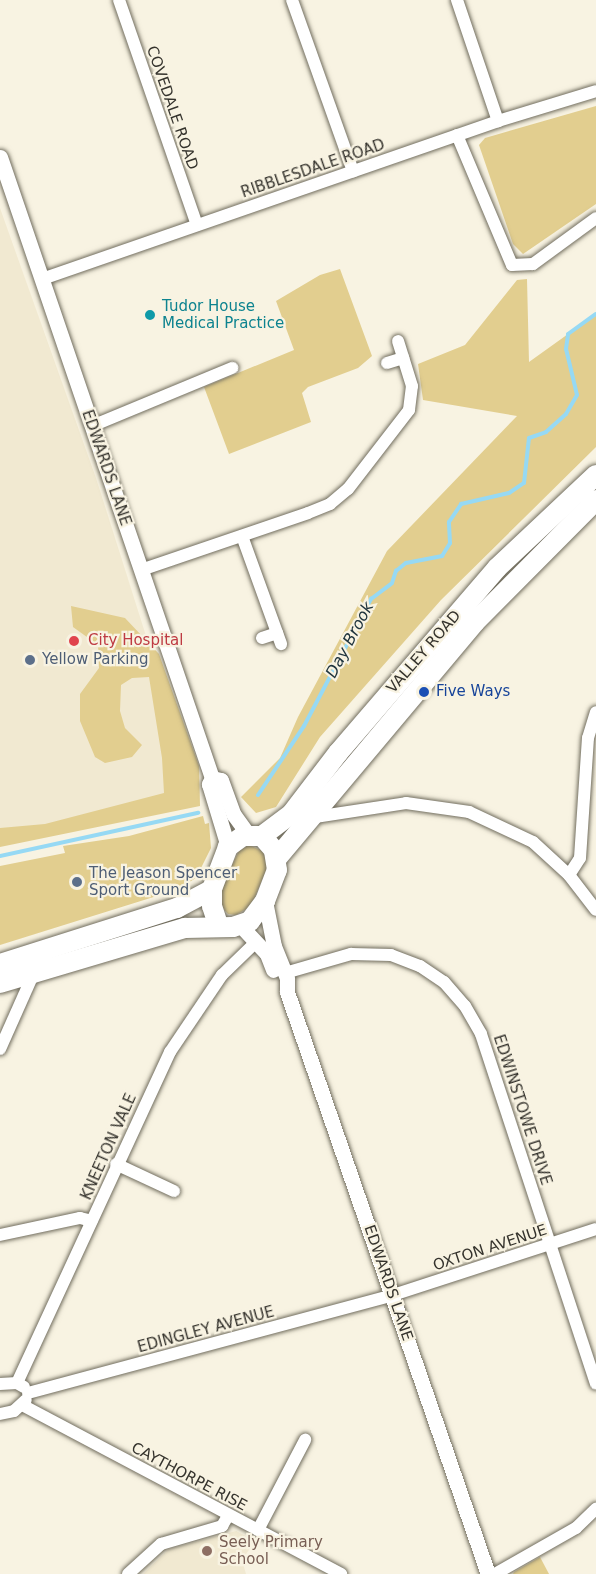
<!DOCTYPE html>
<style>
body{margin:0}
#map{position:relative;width:596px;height:1574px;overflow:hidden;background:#f8f3e2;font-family:"DejaVu Sans",sans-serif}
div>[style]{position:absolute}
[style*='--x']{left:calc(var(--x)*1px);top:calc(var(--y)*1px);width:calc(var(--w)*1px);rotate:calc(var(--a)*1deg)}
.built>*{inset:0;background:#f1e9d1}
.green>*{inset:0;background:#e2ce8f}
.stream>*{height:4px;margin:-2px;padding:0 2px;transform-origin:2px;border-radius:2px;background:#96d9f4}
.roads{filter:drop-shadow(0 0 2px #716d5e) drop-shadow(0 0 2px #716d5e)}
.minor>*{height:12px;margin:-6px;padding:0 6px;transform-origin:6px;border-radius:6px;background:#fff}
.tertiary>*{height:15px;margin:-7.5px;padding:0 7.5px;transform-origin:7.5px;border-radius:7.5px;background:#fff}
.trunk>*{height:20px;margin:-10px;padding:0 10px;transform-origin:10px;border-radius:10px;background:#fff}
.dots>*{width:16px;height:16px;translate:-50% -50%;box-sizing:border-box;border:3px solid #f8f3e2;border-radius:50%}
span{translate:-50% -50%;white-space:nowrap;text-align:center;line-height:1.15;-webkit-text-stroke:4.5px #f8f3e2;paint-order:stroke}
.street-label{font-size:15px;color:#35332d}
.culture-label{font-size:15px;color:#0d838f}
.left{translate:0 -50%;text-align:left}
.health-label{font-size:15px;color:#be3a42}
.service-label{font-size:15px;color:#4e5e75}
.transit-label{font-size:15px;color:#164399}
.education-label{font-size:15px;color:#785e54}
.water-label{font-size:16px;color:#20353e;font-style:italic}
</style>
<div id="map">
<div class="built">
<div style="clip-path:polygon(0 208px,96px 478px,199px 803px,0 845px)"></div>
<div style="clip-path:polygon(236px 1531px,255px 1541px,242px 1560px,246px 1574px,143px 1574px,169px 1549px)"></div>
</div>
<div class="green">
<div style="clip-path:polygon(596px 106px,596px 204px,523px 254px,513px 244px,479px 145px,485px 138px)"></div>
<div style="clip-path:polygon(340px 269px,372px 356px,358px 368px,308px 387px,302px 393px,311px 422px,229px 454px,204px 387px,294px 350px,276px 301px,320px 275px)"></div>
<div style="clip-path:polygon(527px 279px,529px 362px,596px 314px,596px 447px,441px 600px,320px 737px,276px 807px,256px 813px,241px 797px,280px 758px,298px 717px,387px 551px,517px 416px,423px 400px,418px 364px,465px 345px,517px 280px)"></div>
<div style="clip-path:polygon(71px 606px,125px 618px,159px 654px,199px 766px,200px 806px,0 847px,0 828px,45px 824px,164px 793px,162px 758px,149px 677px,132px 678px,121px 685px,120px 711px,125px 728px,142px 745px,132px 757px,105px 763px,95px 757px,80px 721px,80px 694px,99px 668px,98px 645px,73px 627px)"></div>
<div style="clip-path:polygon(203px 816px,205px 824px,209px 823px,211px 848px,196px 878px,176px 890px,0 945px,0 866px,65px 853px,63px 846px,129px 836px)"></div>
<div style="clip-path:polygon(249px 845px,263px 851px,268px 866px,251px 906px,236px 915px,228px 914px,221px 906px,219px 891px,239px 851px)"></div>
<div style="clip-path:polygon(540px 1557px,549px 1574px,513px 1574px,514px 1572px)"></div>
</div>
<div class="stream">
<div style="--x:258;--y:795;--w:83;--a:-56.3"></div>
<div style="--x:304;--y:726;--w:144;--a:-62.2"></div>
<div style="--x:371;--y:599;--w:26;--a:-37"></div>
<div style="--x:392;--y:583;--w:13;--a:-72"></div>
<div style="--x:396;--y:571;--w:13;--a:-39"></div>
<div style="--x:406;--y:563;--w:37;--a:-11"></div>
<div style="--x:442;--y:556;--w:15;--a:-58"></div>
<div style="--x:450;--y:543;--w:21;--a:-93"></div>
<div style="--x:449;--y:522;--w:22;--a:-56"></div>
<div style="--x:461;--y:504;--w:49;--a:-12.9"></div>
<div style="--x:509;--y:493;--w:18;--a:-34"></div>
<div style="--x:524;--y:483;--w:45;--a:-83.7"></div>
<div style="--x:529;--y:438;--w:18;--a:-19"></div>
<div style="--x:546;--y:432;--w:27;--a:-42"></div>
<div style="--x:566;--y:414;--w:22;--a:-60"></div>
<div style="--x:577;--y:395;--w:47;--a:-103.4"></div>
<div style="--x:566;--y:349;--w:15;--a:-82"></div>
<div style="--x:568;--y:334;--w:34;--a:-36"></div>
<div style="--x:0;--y:856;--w:203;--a:-12.3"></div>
</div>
<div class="roads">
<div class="minor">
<div style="--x:119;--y:0;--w:238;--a:70.9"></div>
<div style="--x:292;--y:0;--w:182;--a:70.4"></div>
<div style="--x:457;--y:0;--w:128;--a:71.3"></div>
<div style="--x:457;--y:135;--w:141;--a:67.1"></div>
<div style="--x:512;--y:265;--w:21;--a:-3"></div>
<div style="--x:533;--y:264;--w:78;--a:-36.1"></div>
<div style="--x:42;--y:279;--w:483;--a:-19.1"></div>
<div style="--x:498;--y:121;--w:102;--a:-17"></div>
<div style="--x:387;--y:363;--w:17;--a:-17"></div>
<div style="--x:92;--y:426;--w:152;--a:-22.5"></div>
<div style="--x:242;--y:536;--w:115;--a:70.1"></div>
<div style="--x:141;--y:570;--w:176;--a:-18.8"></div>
<div style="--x:308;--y:513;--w:24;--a:-22"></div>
<div style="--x:330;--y:504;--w:23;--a:-40"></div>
<div style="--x:348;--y:489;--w:100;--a:-52.3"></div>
<div style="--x:409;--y:410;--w:24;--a:-83"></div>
<div style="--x:412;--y:386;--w:47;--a:-107.3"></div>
<div style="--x:262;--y:638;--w:16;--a:-18"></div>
<div style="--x:315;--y:817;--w:92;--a:-8.7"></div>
<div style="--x:406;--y:803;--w:64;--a:8.1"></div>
<div style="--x:469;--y:812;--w:71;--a:25.1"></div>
<div style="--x:533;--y:842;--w:49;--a:42.5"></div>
<div style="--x:569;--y:875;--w:44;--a:52.4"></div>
<div style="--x:569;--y:875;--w:20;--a:-57"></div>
<div style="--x:580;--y:858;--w:120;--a:-86.2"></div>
<div style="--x:588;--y:738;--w:27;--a:-73"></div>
<div style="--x:285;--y:973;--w:69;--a:-16.1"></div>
<div style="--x:351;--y:954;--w:40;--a:1.4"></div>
<div style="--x:391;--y:955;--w:31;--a:21"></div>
<div style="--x:420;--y:966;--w:29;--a:34"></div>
<div style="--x:444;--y:982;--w:32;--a:49"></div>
<div style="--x:465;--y:1006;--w:32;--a:60"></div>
<div style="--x:481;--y:1034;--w:368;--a:71.8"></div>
<div style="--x:0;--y:1049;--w:81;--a:-66"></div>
<div style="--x:116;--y:1164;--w:64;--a:25"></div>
<div style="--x:0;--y:1235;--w:82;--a:-12"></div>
<div style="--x:80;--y:1218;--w:12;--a:14"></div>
<div style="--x:17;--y:1383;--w:365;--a:-65.2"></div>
<div style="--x:170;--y:1052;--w:93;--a:-56"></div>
<div style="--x:222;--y:975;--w:47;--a:-44.1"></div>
<div style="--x:0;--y:1384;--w:17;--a:-3"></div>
<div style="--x:17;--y:1383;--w:8;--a:30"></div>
<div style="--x:28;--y:1393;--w:378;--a:-15"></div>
<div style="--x:393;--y:1295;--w:213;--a:-18"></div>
<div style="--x:24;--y:1406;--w:359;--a:27.9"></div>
<div style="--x:0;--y:1414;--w:14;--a:-12"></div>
<div style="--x:14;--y:1411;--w:16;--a:-43"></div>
<div style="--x:258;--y:1530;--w:102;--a:-62.4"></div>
<div style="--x:128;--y:1574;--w:45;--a:-42.3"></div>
<div style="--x:161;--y:1544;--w:64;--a:-16.4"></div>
<div style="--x:222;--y:1526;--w:12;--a:-59"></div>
<div style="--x:495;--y:1574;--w:93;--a:-29.6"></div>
<div style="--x:576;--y:1528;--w:28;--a:-44"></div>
</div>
<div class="tertiary">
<div style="--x:0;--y:157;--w:656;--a:71.15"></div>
<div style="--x:212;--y:778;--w:7;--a:117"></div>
<div style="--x:209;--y:784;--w:66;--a:73.2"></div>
<div style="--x:212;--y:778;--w:9;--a:13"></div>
<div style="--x:221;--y:780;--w:37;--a:70"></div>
<div style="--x:234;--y:815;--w:24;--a:54"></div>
<div style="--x:265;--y:901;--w:46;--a:78.7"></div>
<div style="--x:274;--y:946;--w:35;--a:68"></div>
<div style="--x:287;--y:979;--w:13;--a:90"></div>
<div style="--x:287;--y:992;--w:616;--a:70.95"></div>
<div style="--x:240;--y:925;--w:40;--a:47"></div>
<div style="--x:267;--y:954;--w:17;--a:69"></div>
</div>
<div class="trunk">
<div style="--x:262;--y:836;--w:38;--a:-37"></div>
<div style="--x:292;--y:813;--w:76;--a:-52.5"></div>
<div style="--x:338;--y:753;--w:244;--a:-49.3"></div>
<div style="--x:497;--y:568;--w:136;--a:-43.2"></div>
<div style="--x:277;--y:858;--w:308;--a:-50"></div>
<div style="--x:475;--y:622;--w:172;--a:-45.2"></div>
<div style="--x:0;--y:964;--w:186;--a:-17.6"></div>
<div style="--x:177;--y:908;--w:40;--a:-28"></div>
<div style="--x:0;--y:983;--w:193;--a:-16.6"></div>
<div style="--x:185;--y:928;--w:48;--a:-1.2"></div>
<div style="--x:233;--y:927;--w:18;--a:-19"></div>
<div style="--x:250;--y:921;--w:25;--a:-53"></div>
<div style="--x:265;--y:901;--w:33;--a:-69"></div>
<div style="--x:277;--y:870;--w:20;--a:-99"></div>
<div style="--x:274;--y:850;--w:18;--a:-131"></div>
<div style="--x:262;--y:836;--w:19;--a:180"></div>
<div style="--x:243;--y:836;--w:19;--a:144"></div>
<div style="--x:228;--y:847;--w:45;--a:110.9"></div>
<div style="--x:212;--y:889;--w:17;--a:90"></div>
<div style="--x:212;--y:906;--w:20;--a:72"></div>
</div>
</div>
<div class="dots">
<div style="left:150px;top:315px;background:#0f9aa8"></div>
<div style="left:74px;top:641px;background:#e0444e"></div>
<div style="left:30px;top:660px;background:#5c6f8a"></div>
<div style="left:424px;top:692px;background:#1a4fb4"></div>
<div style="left:77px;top:882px;background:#5c6f8a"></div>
<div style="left:207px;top:1551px;background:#8d6e63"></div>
</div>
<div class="street-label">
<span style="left:172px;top:108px;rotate:71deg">COVEDALE ROAD</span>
<span style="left:313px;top:169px;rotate:-19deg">RIBBLESDALE ROAD</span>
<span style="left:106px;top:468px;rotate:71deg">EDWARDS LANE</span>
<span style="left:424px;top:652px;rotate:-49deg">VALLEY ROAD</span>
<span style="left:522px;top:1110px;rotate:72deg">EDWINSTOWE DRIVE</span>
<span style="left:109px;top:1147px;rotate:-66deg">KNEETON VALE</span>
<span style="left:490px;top:1248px;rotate:-18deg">OXTON AVENUE</span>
<span style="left:388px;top:1283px;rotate:71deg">EDWARDS LANE</span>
<span style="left:206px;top:1330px;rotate:-15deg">EDINGLEY AVENUE</span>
<span style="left:189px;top:1477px;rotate:28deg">CAYTHORPE RISE</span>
</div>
<div class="culture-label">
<span class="left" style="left:162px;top:315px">Tudor House<br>Medical Practice</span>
</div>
<div class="health-label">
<span class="left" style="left:88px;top:641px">City Hospital</span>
</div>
<div class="service-label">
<span class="left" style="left:42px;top:660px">Yellow Parking</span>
<span class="left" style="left:89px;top:882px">The Jeason Spencer<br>Sport Ground</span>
</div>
<div class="transit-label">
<span class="left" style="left:436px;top:692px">Five Ways</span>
</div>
<div class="education-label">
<span class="left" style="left:219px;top:1551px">Seely Primary<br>School</span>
</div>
<div class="water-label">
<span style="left:350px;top:640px;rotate:-62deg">Day Brook</span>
</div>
</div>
